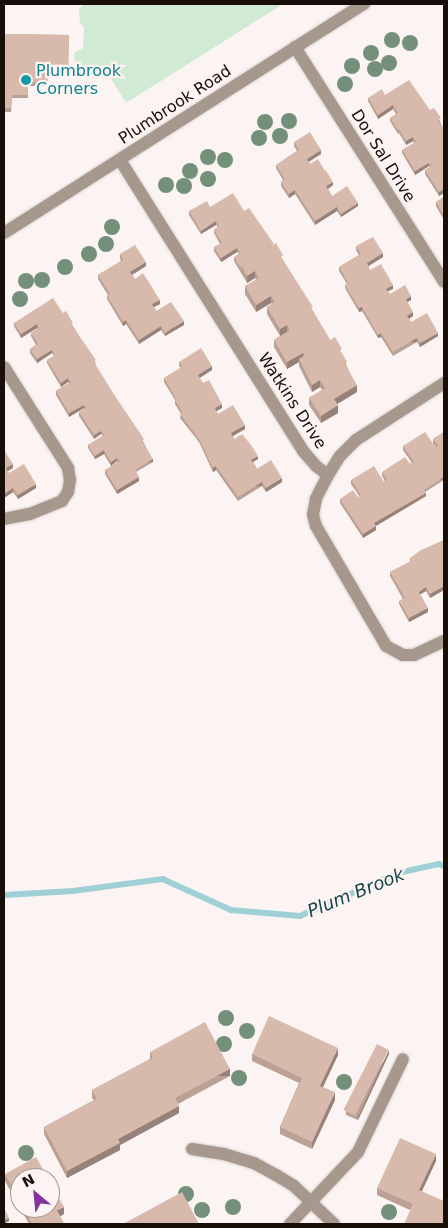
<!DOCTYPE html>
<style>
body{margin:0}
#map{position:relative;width:448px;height:1228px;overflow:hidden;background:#fbf4f2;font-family:"DejaVu Sans",sans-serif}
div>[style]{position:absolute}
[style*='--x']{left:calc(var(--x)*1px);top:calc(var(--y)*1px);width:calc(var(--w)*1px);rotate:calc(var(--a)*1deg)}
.green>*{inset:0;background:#d0ead4}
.stream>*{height:5.5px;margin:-2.75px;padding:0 2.75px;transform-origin:2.75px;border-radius:2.75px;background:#9ed0d6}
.roads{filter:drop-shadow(0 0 1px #d7cfcd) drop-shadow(0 0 1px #d7cfcd)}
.minor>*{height:12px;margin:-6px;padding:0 6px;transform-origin:6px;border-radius:6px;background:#a6988c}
.trees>*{width:16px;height:16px;margin:-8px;border-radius:50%;background:#74907b}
.wall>*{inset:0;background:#baa095}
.shaded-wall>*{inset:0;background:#978279;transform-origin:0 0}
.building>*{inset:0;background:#d8baad;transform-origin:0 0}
.dots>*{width:14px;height:14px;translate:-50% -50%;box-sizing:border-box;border:2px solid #fbf4f2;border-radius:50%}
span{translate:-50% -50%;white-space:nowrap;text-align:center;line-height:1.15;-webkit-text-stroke:4.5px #fbf4f2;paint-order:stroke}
.culture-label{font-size:16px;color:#0d838f}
.left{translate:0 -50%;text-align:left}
.street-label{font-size:16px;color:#180e0a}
.water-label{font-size:18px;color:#17454a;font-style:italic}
.frame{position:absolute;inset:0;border:5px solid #180e0a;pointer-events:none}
.north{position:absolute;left:10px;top:1168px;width:50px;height:50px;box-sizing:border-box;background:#fbf4f2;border:1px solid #a09895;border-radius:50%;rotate:332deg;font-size:14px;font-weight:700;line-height:20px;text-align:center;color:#180e0a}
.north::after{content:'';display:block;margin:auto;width:18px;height:22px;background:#8432a1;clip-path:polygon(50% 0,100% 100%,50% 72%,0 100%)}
</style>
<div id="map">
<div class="green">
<div style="clip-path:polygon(84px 4px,283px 4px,126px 103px,104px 67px,75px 67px,74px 53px,83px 48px,84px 27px,80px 23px,79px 9px)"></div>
</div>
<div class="stream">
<div style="--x:4;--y:895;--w:69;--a:-3.3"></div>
<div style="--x:73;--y:891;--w:91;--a:-7.6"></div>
<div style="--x:163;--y:879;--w:75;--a:24.5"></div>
<div style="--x:231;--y:910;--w:69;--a:5"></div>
<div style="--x:300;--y:916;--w:107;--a:-23.7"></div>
<div style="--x:398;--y:873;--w:42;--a:-12.4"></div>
<div style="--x:439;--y:864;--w:5;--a:22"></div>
</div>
<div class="roads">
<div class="minor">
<div style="--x:295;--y:47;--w:278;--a:57.6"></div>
<div style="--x:120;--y:160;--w:345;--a:57.8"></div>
<div style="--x:304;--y:452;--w:18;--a:49"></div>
<div style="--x:316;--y:466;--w:15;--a:37"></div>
<div style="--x:328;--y:475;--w:27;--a:117"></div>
<div style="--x:316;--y:499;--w:16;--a:101"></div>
<div style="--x:313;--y:515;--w:11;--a:75"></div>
<div style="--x:316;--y:526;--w:139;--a:59.7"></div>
<div style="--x:386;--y:646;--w:19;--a:28"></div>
<div style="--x:403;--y:655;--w:11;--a:0"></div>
<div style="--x:414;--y:655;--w:33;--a:-25"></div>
<div style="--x:4;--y:233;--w:427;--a:-32.5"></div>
<div style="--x:4;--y:367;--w:120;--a:57.6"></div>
<div style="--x:68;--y:468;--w:12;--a:81"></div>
<div style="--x:70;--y:480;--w:12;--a:99"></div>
<div style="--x:68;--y:492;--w:11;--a:124"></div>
<div style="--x:62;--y:501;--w:35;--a:158"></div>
<div style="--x:29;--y:514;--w:25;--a:169"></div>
<div style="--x:328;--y:475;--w:22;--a:-58"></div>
<div style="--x:340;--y:456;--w:23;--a:-45"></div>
<div style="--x:356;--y:440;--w:105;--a:-32.9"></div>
<div style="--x:192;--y:1149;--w:32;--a:9"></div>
<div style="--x:224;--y:1154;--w:31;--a:17"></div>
<div style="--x:254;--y:1163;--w:25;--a:29"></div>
<div style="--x:276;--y:1175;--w:21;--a:31"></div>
<div style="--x:294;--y:1186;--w:55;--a:43.5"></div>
<div style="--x:290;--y:1224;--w:99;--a:-46.6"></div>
<div style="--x:358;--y:1152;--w:103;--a:-64.2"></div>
</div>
</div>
<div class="trees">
<div style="left:392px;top:40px"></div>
<div style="left:410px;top:43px"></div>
<div style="left:371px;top:53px"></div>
<div style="left:389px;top:63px"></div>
<div style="left:352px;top:66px"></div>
<div style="left:375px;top:69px"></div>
<div style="left:345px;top:84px"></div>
<div style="left:289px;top:121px"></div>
<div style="left:265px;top:122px"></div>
<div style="left:280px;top:136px"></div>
<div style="left:259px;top:138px"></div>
<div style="left:208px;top:157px"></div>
<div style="left:225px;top:160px"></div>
<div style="left:190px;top:171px"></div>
<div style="left:208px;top:179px"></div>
<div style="left:166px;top:185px"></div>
<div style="left:184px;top:186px"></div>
<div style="left:112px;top:227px"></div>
<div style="left:106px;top:244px"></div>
<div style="left:89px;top:254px"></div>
<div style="left:65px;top:267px"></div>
<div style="left:42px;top:280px"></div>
<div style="left:26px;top:281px"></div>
<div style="left:20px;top:299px"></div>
<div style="left:226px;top:1018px"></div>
<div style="left:247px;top:1031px"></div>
<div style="left:224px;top:1044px"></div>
<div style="left:239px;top:1078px"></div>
<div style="left:344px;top:1082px"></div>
<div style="left:26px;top:1153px"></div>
<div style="left:186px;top:1194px"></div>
<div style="left:233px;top:1207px"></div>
<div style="left:202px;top:1210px"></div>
<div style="left:389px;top:1212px"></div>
</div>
<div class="wall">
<div style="clip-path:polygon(4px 34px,69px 35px,68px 73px,48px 73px,47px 86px,28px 86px,28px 98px,12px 98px,11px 112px,4px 112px)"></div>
<div style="clip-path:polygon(385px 95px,430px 110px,441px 122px,440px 122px,444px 130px,444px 193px,439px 196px,425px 174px,425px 170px,430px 167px,429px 166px,415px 175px,402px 153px,402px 150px,414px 143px,413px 141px,406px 145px,399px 133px,398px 134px,390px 121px,390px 118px,396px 114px,393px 109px,378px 119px,368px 101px,368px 98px)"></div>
<div style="clip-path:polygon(294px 142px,321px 154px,308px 162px,310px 164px,333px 185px,328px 189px,332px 196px,358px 206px,341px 217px,337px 211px,315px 225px,295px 194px,289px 198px,281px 186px,281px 182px,283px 180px,276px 168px,276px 165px,297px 151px,294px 146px)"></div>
<div style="clip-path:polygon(444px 197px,444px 220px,436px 206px,436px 202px)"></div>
<div style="clip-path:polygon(210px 207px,244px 211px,283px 260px,330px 340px,342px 354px,357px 392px,337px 404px,338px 413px,321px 423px,309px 405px,309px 398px,322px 390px,320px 387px,312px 392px,299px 366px,299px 362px,287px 369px,274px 347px,274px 340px,280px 336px,267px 314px,267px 307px,272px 304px,271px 303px,256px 312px,245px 294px,245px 286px,256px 280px,255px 278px,247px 283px,234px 261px,234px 257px,239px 254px,237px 252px,221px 262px,214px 251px,214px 247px,220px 244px,214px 233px,214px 230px,218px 227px,216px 225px,201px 234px,189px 215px,189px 211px)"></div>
<div style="clip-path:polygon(356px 246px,383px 257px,368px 266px,370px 270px,393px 289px,388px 291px,390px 294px,411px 300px,407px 302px,413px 316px,409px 319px,411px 322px,438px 336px,420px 347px,417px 342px,393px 356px,381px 337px,378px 338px,362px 311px,359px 312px,345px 288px,345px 285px,347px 284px,339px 271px,339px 267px,359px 255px,356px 250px)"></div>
<div style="clip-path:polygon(120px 254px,146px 266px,132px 275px,135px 279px,160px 304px,154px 307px,156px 311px,184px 325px,165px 336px,161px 330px,139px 344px,126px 324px,123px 326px,107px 299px,107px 296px,108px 295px,98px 279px,98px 275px,121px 261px,120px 258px)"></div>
<div style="clip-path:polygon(63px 313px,73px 326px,96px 364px,95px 365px,144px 443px,153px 462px,136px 472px,139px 481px,117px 494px,105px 474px,105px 470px,118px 462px,117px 461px,111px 466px,104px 454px,95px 459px,88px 448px,88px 445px,103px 436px,101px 434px,94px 439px,79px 416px,79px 412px,84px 409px,84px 408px,69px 417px,56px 395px,56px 391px,69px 383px,68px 382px,61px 387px,47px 363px,47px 360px,54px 356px,52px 353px,37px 363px,30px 353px,30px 349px,36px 345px,31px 336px,31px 333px,37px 329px,37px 328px,21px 338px,14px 326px,14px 323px)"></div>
<div style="clip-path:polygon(179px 362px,212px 370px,199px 378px,203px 383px,222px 408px,216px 411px,218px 414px,245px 429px,233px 436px,234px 439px,258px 459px,253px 462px,257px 469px,282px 482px,266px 492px,262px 486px,238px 501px,216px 470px,213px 472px,199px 442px,180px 418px,181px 414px,175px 404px,175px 400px,164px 382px,164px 378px,181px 368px,179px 366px)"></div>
<div style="clip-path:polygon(444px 432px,444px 480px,425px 492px,426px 496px,376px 526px,376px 530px,363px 538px,340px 503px,340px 499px,358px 497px,360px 497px,351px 484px,351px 480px,384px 482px,385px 481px,382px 476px,382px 472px,412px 463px,403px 450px,403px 446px,436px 448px,433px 443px,433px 439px)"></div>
<div style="clip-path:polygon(4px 450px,13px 468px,7px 471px,9px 473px,36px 488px,18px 499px,13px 492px,4px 498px)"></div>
<div style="clip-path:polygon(444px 540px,444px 590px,430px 598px,426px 591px,420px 594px,428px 612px,409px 622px,399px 604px,399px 601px,403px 599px,390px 576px,390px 572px,410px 562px,410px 558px)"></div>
<div style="clip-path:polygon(150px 1052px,230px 1076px,178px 1104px,179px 1113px,120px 1145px,120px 1150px,67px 1178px,44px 1134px,44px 1127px,94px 1100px,92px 1098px,92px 1090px,150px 1059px)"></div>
<div style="clip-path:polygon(252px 1054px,338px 1055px,323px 1087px,335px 1100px,312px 1149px,280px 1134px,280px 1127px,299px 1083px,252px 1061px)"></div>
<div style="clip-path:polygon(389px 1054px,358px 1120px,346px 1115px,346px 1111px)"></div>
<div style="clip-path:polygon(436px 1161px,422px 1191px,410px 1210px,377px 1195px,377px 1188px)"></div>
<div style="clip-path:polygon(5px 1174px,20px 1178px,20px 1208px,50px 1208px,64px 1214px,60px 1216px,64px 1224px,29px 1224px,5px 1181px)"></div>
</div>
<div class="shaded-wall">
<div style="clip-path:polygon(393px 105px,393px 109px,378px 119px,378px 115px)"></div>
<div style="clip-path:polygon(413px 137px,413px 141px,406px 145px,406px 141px)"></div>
<div style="clip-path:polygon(321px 150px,321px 154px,307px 163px,307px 159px)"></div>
<div style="clip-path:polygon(429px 163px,429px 166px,415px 175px,415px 171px)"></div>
<div style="clip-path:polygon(333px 182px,333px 185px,326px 190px,326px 186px)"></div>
<div style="clip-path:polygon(444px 189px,444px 193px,439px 196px,439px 192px)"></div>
<div style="clip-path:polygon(295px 190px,295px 194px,289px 198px,289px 194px)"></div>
<div style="clip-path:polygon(358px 203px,358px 206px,341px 217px,341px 214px)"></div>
<div style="clip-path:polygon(337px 207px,337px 211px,315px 225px,315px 221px)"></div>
<div style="clip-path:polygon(216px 221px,216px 225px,201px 234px,201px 231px)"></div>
<div style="clip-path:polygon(237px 248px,237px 252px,221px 262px,221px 258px)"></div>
<div style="clip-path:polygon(383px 253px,383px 257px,367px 267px,367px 263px)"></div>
<div style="clip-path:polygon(146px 262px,146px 266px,130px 276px,130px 272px)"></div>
<div style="clip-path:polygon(255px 271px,255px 278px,247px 283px,247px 276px)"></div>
<div style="clip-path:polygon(393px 285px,393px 289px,386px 292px,386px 289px)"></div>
<div style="clip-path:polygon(271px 296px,271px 303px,256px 312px,256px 305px)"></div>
<div style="clip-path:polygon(411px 296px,411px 300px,406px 303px,406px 299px)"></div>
<div style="clip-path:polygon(160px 300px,160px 304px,152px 308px,152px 304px)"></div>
<div style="clip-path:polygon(362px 307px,362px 311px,359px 312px,359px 308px)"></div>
<div style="clip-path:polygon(413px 312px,413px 316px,407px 320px,407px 316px)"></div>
<div style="clip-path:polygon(126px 320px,126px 324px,123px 326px,123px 322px)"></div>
<div style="clip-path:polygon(184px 321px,184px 325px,165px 336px,165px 333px)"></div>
<div style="clip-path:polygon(37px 324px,37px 328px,21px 338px,21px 334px)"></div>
<div style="clip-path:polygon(287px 325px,287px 332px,280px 336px,280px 329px)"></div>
<div style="clip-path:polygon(161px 326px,161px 330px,139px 344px,139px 340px)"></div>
<div style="clip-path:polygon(381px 333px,381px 337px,378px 338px,378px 335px)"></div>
<div style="clip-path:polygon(438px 333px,438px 336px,420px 347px,420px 343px)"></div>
<div style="left:417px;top:338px;width:4px;height:28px;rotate:90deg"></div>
<div style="clip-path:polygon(52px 350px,52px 353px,37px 363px,37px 359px)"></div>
<div style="clip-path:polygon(303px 353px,303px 360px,299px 359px,299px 362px,287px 369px,287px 362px)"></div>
<div style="clip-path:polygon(212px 366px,212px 370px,198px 379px,198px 375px)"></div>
<div style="clip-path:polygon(68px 378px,68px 382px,61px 387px,61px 383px)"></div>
<div style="clip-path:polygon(320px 380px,320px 387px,312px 392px,312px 385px)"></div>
<div style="clip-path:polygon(357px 385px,357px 392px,334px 406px,334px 399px)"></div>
<div style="clip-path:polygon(222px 404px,222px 408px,215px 412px,215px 408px)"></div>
<div style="clip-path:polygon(84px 405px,84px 408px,69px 417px,69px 413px)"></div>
<div style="clip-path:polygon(338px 405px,338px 413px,321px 423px,321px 416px)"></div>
<div style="clip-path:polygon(245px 425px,245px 429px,231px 437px,231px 433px)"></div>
<div style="clip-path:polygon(101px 431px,101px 434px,94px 439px,94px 435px)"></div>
<div style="clip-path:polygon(104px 450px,104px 454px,95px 459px,95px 456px)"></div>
<div style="clip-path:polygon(258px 456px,258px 459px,251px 463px,251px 460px)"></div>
<div style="clip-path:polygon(117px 458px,117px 461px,111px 466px,111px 462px)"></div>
<div style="left:153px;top:459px;width:3px;height:21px;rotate:90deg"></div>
<div style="clip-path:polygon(13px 464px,13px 468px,6px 472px,6px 468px)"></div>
<div style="clip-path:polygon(216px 466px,216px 470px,213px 472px,213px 468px)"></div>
<div style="clip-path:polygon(139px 477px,139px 481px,117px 494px,117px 490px)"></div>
<div style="left:444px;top:477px;width:3px;height:24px;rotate:90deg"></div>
<div style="clip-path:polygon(282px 478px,282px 482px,266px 492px,266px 488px)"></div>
<div style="left:262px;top:482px;width:4px;height:28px;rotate:90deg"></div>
<div style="clip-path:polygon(36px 484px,36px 488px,18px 499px,18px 495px)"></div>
<div style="clip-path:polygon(13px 488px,13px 492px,4px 498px,4px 494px)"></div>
<div style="clip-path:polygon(426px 493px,426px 496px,374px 527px,374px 523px)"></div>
<div style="clip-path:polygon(376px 526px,376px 530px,363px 538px,363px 534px)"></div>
<div style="clip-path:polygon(444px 586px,444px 590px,430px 598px,430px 594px)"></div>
<div style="clip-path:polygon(426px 587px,426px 591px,419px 595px,419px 592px)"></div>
<div style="clip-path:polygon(428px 608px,428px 612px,409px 622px,409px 618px)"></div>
<div style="clip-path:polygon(338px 1048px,338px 1055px,320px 1093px,320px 1086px)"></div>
<div style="clip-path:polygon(389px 1050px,389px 1054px,358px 1120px,358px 1117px)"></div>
<div style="left:230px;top:1069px;width:7px;height:62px;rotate:90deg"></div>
<div style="clip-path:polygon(335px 1092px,335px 1100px,312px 1149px,312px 1142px)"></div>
<div style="clip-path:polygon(179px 1106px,179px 1113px,120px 1145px,120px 1150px,67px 1178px,67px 1171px,118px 1139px)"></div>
<div style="clip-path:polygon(436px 1154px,436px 1161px,419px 1197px,419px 1190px)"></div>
<div style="clip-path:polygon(64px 1207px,64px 1214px,57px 1218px,57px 1210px)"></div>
<div style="clip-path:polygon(9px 1218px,9px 1221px,4px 1224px,4px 1220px)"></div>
</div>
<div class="building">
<div style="clip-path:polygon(4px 34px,69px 35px,68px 70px,48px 69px,47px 82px,28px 82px,28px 95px,12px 95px,11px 108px,4px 108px)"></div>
<div style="clip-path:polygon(409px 80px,430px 110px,434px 108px,441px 118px,438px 120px,444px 130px,444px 189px,439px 192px,425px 170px,432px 166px,429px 163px,415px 171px,402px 150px,416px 142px,413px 137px,406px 141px,399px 129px,398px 130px,390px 118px,398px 113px,393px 105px,378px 115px,368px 98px,382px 89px,385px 95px)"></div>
<div style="clip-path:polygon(310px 132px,321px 150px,307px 159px,310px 164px,318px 159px,325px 171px,325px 169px,333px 182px,326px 186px,332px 196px,347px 186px,358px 203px,341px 214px,337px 207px,315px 221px,295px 190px,289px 194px,281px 182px,285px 179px,276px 165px,299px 150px,294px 142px)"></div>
<div style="clip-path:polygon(233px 193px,244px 211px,249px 208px,274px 244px,241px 265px,241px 269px,234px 257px,240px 253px,237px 248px,221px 258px,214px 247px,222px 243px,214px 230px,219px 226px,216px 221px,201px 231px,189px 211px,207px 201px,210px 207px)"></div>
<div style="clip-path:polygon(444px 197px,444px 216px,436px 202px)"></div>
<div style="clip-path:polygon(373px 237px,383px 253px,367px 263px,370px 270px,381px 264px,393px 285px,386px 289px,390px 294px,405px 285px,411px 296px,406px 299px,413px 312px,407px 316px,411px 322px,427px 313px,438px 333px,420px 343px,417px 338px,393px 352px,381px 333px,378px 335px,362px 307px,359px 308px,345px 285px,348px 283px,339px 267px,361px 254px,356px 246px)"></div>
<div style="clip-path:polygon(276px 243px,283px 255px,281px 257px,313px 307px,311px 308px,330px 340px,335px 337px,342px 349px,340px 350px,347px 362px,345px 364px,357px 385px,334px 399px,338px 405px,321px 416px,309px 398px,325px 388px,320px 380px,312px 385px,299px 359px,305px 355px,303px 353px,287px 362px,274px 340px,290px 330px,287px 325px,280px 329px,267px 307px,275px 302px,271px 296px,256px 305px,245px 286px,259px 278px,255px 271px,247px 276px,241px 265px)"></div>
<div style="clip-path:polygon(135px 245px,146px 262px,130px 272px,135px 279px,143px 273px,160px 300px,152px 304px,156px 311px,171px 302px,184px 321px,165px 333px,161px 326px,139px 340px,126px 320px,123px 322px,116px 310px,107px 296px,110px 294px,98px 275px,123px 260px,120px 254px)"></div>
<div style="clip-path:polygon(53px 298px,63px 313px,66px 311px,73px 323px,71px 324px,96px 360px,94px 362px,113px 393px,144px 439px,142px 441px,153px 459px,135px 470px,139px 477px,117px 490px,105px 470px,120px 461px,117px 458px,111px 462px,104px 450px,95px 456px,88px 445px,104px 435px,101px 431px,94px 435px,79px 412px,86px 408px,84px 405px,69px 413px,56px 391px,71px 382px,68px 378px,61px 383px,47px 360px,55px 355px,52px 350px,37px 359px,30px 349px,38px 344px,31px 333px,39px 328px,37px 324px,21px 334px,14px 323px)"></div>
<div style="clip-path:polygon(201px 348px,212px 366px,198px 375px,203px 383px,209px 380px,222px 404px,215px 408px,218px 414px,233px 405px,245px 425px,231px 433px,234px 439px,242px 434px,251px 445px,258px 456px,251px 460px,257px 469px,271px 460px,282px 478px,266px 488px,262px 482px,238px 497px,216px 466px,213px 468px,199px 439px,180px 414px,182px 412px,175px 400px,176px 399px,164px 378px,182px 367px,179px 362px)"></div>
<div style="clip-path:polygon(425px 432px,436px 448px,438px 446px,433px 439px,444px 432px,444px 477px,424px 490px,426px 493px,374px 523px,376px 526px,363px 534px,340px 499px,353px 490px,358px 497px,361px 495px,351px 480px,374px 466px,384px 482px,387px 480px,382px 472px,405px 457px,410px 464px,414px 462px,403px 446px)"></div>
<div style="clip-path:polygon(4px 450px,13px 464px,6px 468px,9px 473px,24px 464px,36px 484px,18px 495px,13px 488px,4px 494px)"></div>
<div style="clip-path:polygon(444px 540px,444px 586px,430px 594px,426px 587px,419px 592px,428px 608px,409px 618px,399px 601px,405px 598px,390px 572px,411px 561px,410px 558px,421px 550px)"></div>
<div style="clip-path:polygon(269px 1016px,338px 1048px,320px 1086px,335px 1092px,312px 1142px,280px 1127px,302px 1078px,252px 1054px)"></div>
<div style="clip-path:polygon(205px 1022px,230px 1069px,175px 1098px,179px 1106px,118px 1139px,120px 1143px,67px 1171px,44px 1127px,97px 1099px,92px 1090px,153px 1058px,150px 1052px)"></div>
<div style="left:377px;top:1044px;width:13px;height:74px;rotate:27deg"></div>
<div style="clip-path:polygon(400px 1138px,436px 1154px,419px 1190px,444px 1201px,444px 1224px,404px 1224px,413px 1204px,377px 1188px)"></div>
<div style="clip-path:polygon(36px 1157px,48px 1178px,20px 1178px,20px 1201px,5px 1174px)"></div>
<div style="clip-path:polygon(50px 1182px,64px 1207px,57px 1210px,64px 1224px,31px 1224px,32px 1224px,24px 1208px,50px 1208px)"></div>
<div style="clip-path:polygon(182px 1192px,199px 1224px,123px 1224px)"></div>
<div style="clip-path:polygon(4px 1208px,9px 1218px,4px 1220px)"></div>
</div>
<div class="dots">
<div style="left:26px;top:80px;background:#0f9aa8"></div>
</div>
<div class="culture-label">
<span class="left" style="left:36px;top:80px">Plumbrook<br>Corners</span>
</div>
<div class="street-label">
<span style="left:175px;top:105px;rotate:-33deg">Plumbrook Road</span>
<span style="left:383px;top:156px;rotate:58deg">Dor Sal Drive</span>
<span style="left:292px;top:401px;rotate:57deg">Watkins Drive</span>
</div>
<div class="water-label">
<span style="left:356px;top:893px;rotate:-22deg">Plum Brook</span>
</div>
<div class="frame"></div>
<div class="north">N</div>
</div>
